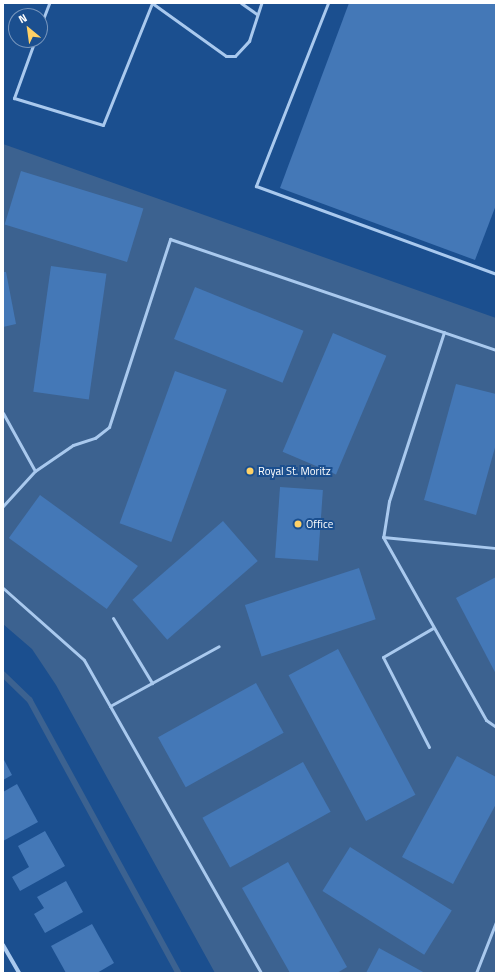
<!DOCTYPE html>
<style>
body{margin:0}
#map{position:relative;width:499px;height:976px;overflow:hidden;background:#1b4f8f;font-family:"Titillium Web",sans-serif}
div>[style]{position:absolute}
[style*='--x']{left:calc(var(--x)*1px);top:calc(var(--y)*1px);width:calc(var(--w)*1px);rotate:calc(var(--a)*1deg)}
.water>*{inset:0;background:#3c6290}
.stream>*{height:5.5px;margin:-2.75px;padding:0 2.75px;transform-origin:2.75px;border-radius:2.75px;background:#3c6290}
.building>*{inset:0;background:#4478b7;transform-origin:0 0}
.lane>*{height:3px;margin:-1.5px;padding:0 1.5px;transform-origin:1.5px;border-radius:1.5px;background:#a9c9ee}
.street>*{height:4px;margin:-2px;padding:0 2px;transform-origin:2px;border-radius:2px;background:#a9c9ee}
.dots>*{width:11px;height:11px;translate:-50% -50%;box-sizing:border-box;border:2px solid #1b4f8f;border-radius:50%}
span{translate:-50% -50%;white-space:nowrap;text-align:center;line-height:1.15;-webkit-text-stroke:4px #1b4f8f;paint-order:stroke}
.poi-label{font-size:11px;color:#fff}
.left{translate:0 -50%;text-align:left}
.frame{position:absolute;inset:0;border:4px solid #fff;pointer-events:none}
.north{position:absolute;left:8px;top:8px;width:40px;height:40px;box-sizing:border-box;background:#1b4f8f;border:1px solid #7695bc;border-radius:50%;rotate:331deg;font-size:11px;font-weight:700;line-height:16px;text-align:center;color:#fff}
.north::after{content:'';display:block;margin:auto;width:14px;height:18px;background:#ffd166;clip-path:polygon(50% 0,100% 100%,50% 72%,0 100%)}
</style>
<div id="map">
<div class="water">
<div style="clip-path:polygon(3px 144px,496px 318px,496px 973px,215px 973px,56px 685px,32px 649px,3px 624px)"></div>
</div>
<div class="stream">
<div style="--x:3;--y:674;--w:37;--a:44"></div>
<div style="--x:30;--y:700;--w:311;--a:61.4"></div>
</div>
<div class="building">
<div style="clip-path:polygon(349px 3px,496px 3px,496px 205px,475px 260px,280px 188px)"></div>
<div style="left:21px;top:171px;width:128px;height:56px;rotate:17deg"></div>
<div style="left:51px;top:266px;width:56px;height:127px;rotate:8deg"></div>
<div style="clip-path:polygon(3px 272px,6px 272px,16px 324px,3px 327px)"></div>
<div style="left:195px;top:287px;width:117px;height:56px;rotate:22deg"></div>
<div style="left:333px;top:333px;width:58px;height:129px;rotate:23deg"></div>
<div style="left:175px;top:371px;width:55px;height:162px;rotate:20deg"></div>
<div style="clip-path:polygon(456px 384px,496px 394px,496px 444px,476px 515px,424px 500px)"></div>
<div style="left:280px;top:487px;width:43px;height:71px;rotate:4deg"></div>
<div style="left:40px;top:495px;width:121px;height:53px;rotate:36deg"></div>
<div style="left:223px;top:521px;width:53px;height:120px;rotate:49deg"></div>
<div style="left:359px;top:568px;width:54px;height:120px;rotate:72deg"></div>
<div style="clip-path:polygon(496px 577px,496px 674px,456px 598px)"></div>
<div style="left:338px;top:649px;width:165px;height:56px;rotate:62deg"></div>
<div style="left:256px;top:683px;width:57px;height:112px;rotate:61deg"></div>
<div style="clip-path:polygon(457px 756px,496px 777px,496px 804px,453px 884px,402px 857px)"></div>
<div style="clip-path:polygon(3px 758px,12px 775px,3px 780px)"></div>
<div style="left:303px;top:762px;width:57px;height:115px;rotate:61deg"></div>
<div style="clip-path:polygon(17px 784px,38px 822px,3px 841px,3px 792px)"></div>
<div style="clip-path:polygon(45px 831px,65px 866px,20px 891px,12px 877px,29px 867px,18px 846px)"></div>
<div style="left:350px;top:847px;width:120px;height:52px;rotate:32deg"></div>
<div style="clip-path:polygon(288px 862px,347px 967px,337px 973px,290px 973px,242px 888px)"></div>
<div style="clip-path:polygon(66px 881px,83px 912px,45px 933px,34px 914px,44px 908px,37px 897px)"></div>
<div style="clip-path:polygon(92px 924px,114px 963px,97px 973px,66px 973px,51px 946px)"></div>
<div style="clip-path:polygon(379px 948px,425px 973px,366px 973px)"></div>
</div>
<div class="lane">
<div style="--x:152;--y:3;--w:91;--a:35.6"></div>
<div style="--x:226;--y:56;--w:9;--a:0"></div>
<div style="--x:235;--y:56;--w:21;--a:-47"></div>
<div style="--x:249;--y:41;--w:40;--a:-72"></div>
<div style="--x:241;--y:3;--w:19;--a:35"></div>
<div style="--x:328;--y:3;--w:197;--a:111.5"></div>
<div style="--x:256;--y:186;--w:256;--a:20.1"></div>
<div style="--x:40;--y:27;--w:26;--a:-69"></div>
<div style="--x:35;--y:40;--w:62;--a:109.9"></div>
<div style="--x:14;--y:98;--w:93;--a:16.9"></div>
<div style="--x:103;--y:125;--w:131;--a:-68.1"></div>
<div style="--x:444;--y:332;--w:178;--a:108"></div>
<div style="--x:389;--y:501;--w:36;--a:99"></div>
<div style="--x:383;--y:537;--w:210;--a:60.6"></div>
<div style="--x:486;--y:720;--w:12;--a:35"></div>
<div style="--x:3;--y:413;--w:66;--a:61.1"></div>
<div style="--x:3;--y:506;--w:47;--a:-47.6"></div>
<div style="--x:35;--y:471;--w:46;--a:-34.4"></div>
<div style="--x:73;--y:445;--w:23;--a:-18"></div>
<div style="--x:95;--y:438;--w:18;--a:-38"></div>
<div style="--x:109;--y:427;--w:198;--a:-72"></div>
<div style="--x:170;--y:239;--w:344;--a:18.8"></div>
<div style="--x:383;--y:537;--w:114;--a:5.6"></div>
<div style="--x:3;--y:588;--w:108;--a:41.6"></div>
<div style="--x:84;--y:660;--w:360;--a:60.5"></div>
<div style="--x:113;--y:618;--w:76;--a:59"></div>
<div style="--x:110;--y:706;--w:124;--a:-28.8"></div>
<div style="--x:429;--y:747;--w:101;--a:-117.1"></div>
<div style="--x:383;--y:657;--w:58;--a:-30.1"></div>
<div style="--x:476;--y:973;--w:55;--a:-68.6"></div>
</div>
<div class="street">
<div style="--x:3;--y:945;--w:32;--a:60"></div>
</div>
<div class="dots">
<div style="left:250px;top:471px;background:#ffd166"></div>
<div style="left:298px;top:524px;background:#ffd166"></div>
</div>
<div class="poi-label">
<span class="left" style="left:258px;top:471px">Royal St. Moritz</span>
<span class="left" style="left:306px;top:524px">Office</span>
</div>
<div class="frame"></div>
<div class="north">N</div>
</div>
